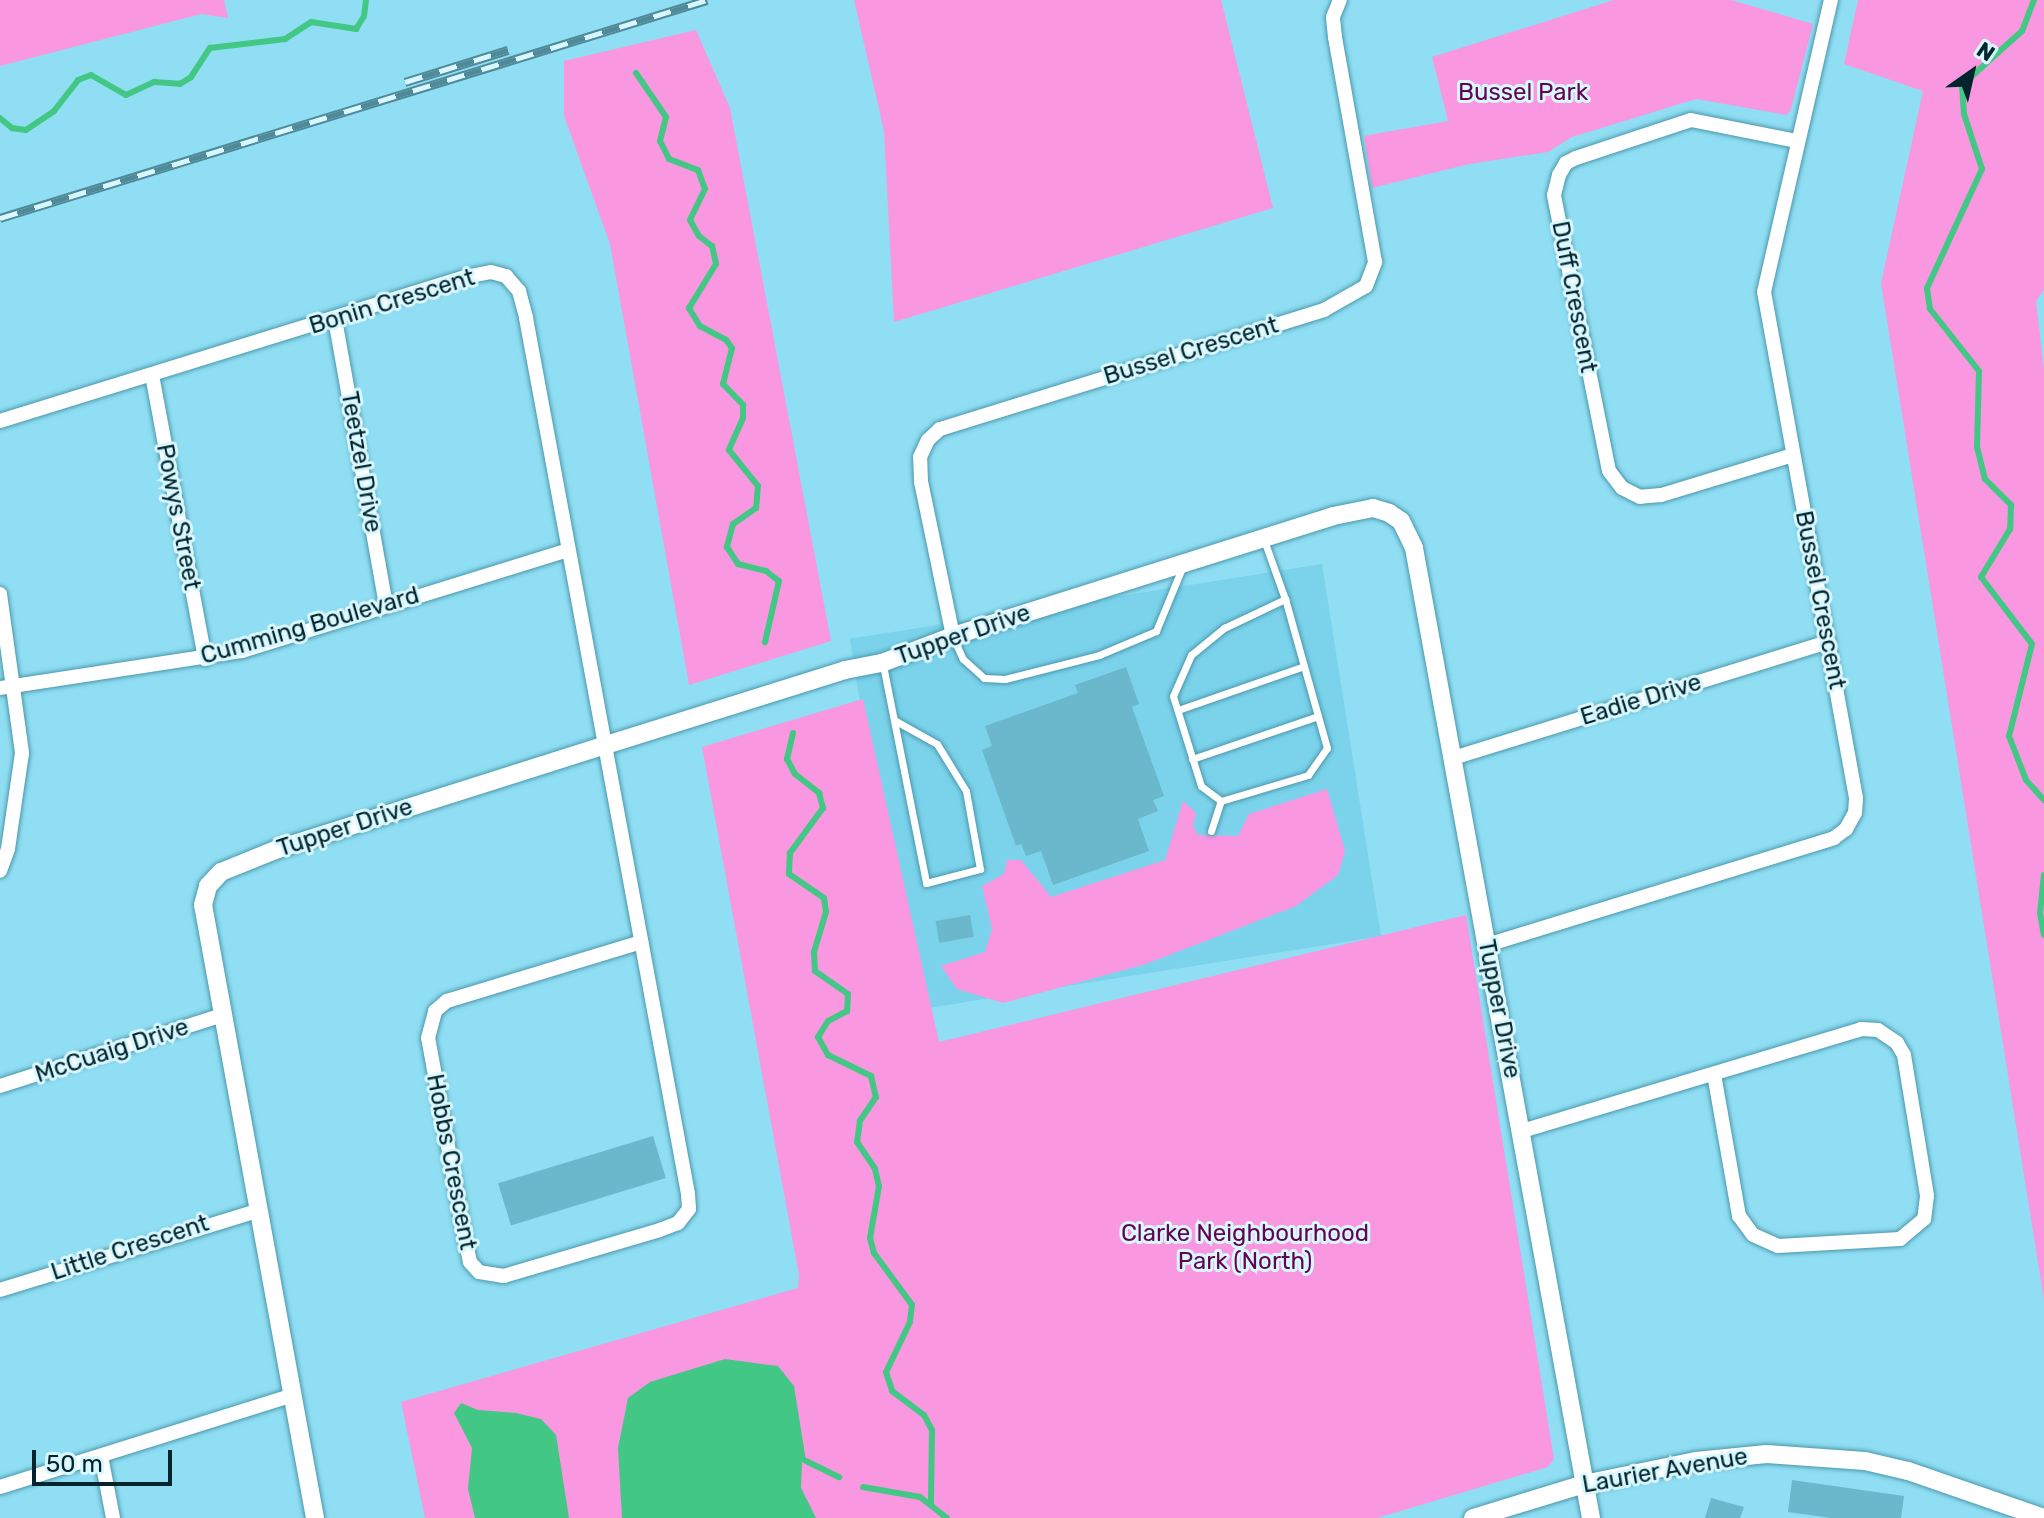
<!DOCTYPE html>
<style>
body{margin:0}
#map{position:relative;width:2044px;height:1518px;overflow:hidden;background:#90def3;font-family:Rubik,sans-serif}
div>[style]{position:absolute}
[style*='--x']{left:calc(var(--x)*1px);top:calc(var(--y)*1px);width:calc(var(--w)*1px);rotate:calc(var(--a)*1deg)}
.built>*{inset:0;background:#7ad3eb;transform-origin:0 0}
.green>*{inset:0;background:#f997e0}
.water>*{inset:0;background:#42c884}
.stream>*{height:6px;margin:-3px;padding:0 3px;transform-origin:3px;border-radius:3px;background:#42c884}
.building>*{inset:0;background:#6bb8cd;transform-origin:0 0}
.roads{filter:drop-shadow(0 0 2px #4b98ac) drop-shadow(0 0 2px #4b98ac)}
.service>*{height:7px;margin:-3.5px;padding:0 3.5px;transform-origin:3.5px;border-radius:3.5px;background:#fff}
.minor>*{height:14px;margin:-7px;padding:0 7px;transform-origin:7px;border-radius:7px;background:#fff}
.tertiary>*{height:18px;margin:-9px;padding:0 9px;transform-origin:9px;border-radius:9px;background:#fff}
.rail>*{height:9px;margin-top:-4.5px;transform-origin:0;background:repeating-linear-gradient(90deg,#d9f7ff 0 18px,#508a99 0 36px);box-sizing:border-box;border-block:2px solid #508a99}
span{translate:-50% -50%;white-space:nowrap;text-align:center;line-height:1.15;-webkit-text-stroke:6px #d9f7ff;paint-order:stroke}
.park-label{font-size:24px;color:#630453}
.street-label{font-size:24px;color:#02242c}
.north{position:absolute;left:1932px;top:32px;width:80px;height:80px;-webkit-text-stroke:6px #d9f7ff;paint-order:stroke;rotate:34deg;font-size:22px;font-weight:700;line-height:32px;text-align:center;color:#02242c}
.north::after{content:'';display:block;margin:auto;width:28px;height:36px;background:#02242c;clip-path:polygon(50% 0,100% 100%,50% 72%,0 100%)}
.scale{position:absolute;left:32px;top:1450px;width:140px;height:36px;box-sizing:border-box;border:4px solid #02242c;border-top:0;padding-left:10px;font-size:24px;line-height:28px;white-space:nowrap;color:#02242c;-webkit-text-stroke:6px #d9f7ff;paint-order:stroke}
</style>
<div id="map">
<div class="built">
<div style="left:1322px;top:564px;width:377px;height:478px;rotate:81deg"></div>
</div>
<div class="green">
<div style="clip-path:polygon(0 0,224px 0,228px 18px,201px 14px,0 66px)"></div>
<div style="clip-path:polygon(854px 0,1221px 0,1273px 208px,894px 322px,884px 131px)"></div>
<div style="clip-path:polygon(1614px 0,1731px 0,1813px 24px,1791px 109px,1787px 115px,1696px 99px,1572px 137px,1548px 152px,1469px 164px,1372px 188px,1364px 136px,1448px 121px,1432px 57px)"></div>
<div style="clip-path:polygon(1858px 0,2044px 0,2044px 290px,2036px 301px,2044px 370px,2044px 1300px,1881px 283px,1923px 91px,1844px 64px)"></div>
<div style="clip-path:polygon(696px 30px,730px 108px,831px 641px,689px 685px,610px 244px,564px 116px,564px 61px)"></div>
<div style="clip-path:polygon(863px 699px,939px 1042px,1466px 915px,1554px 1459px,1548px 1467px,1377px 1518px,425px 1518px,401px 1402px,798px 1288px,799px 1275px,702px 747px)"></div>
<div style="clip-path:polygon(1327px 789px,1345px 851px,1338px 875px,1296px 906px,1146px 964px,1003px 1003px,957px 989px,941px 966px,985px 952px,992px 929px,982px 886px,1004px 874px,1007px 860px,1021px 860px,1051px 897px,1165px 860px,1183px 801px,1196px 813px,1193px 826px,1198px 835px,1238px 836px,1249px 814px)"></div>
</div>
<div class="water">
<div style="clip-path:polygon(725px 1359px,778px 1366px,794px 1386px,806px 1461px,802px 1462px,801px 1488px,816px 1518px,622px 1518px,618px 1448px,628px 1398px,650px 1382px)"></div>
<div style="clip-path:polygon(461px 1403px,478px 1410px,516px 1413px,541px 1419px,556px 1435px,569px 1518px,475px 1518px,468px 1489px,472px 1448px,454px 1413px)"></div>
</div>
<div class="stream">
<div style="--x:2034;--y:0;--w:33;--a:111"></div>
<div style="--x:2022;--y:31;--w:81;--a:138"></div>
<div style="--x:1962;--y:85;--w:29;--a:86"></div>
<div style="--x:1964;--y:114;--w:58;--a:71.9"></div>
<div style="--x:1982;--y:169;--w:131;--a:114.8"></div>
<div style="--x:1927;--y:288;--w:21;--a:82"></div>
<div style="--x:1930;--y:309;--w:79;--a:51.7"></div>
<div style="--x:1979;--y:371;--w:76;--a:91.5"></div>
<div style="--x:1977;--y:447;--w:33;--a:76"></div>
<div style="--x:1985;--y:479;--w:37;--a:45"></div>
<div style="--x:2011;--y:505;--w:24;--a:92"></div>
<div style="--x:2010;--y:529;--w:56;--a:121.1"></div>
<div style="--x:1981;--y:577;--w:84;--a:52.7"></div>
<div style="--x:2032;--y:644;--w:95;--a:104"></div>
<div style="--x:2009;--y:736;--w:47;--a:68.9"></div>
<div style="--x:2026;--y:780;--w:27;--a:48"></div>
<div style="--x:636;--y:73;--w:53;--a:55.7"></div>
<div style="--x:666;--y:117;--w:25;--a:104"></div>
<div style="--x:660;--y:141;--w:20;--a:63"></div>
<div style="--x:669;--y:159;--w:31;--a:21"></div>
<div style="--x:698;--y:170;--w:20;--a:70"></div>
<div style="--x:705;--y:189;--w:34;--a:116"></div>
<div style="--x:690;--y:220;--w:18;--a:61"></div>
<div style="--x:699;--y:236;--w:16;--a:38"></div>
<div style="--x:712;--y:246;--w:18;--a:77"></div>
<div style="--x:716;--y:264;--w:52;--a:121.5"></div>
<div style="--x:689;--y:308;--w:21;--a:59"></div>
<div style="--x:700;--y:326;--w:30;--a:28"></div>
<div style="--x:726;--y:340;--w:10;--a:53"></div>
<div style="--x:732;--y:348;--w:37;--a:104"></div>
<div style="--x:723;--y:384;--w:29;--a:46"></div>
<div style="--x:743;--y:405;--w:13;--a:90"></div>
<div style="--x:743;--y:418;--w:35;--a:114"></div>
<div style="--x:729;--y:450;--w:46;--a:51.1"></div>
<div style="--x:758;--y:486;--w:22;--a:95"></div>
<div style="--x:756;--y:508;--w:28;--a:145"></div>
<div style="--x:733;--y:524;--w:24;--a:105"></div>
<div style="--x:727;--y:547;--w:20;--a:57"></div>
<div style="--x:738;--y:564;--w:29;--a:14"></div>
<div style="--x:766;--y:571;--w:16;--a:38"></div>
<div style="--x:779;--y:581;--w:63;--a:102.9"></div>
<div style="--x:0;--y:118;--w:16;--a:40"></div>
<div style="--x:12;--y:128;--w:14;--a:8"></div>
<div style="--x:26;--y:130;--w:34;--a:-34"></div>
<div style="--x:54;--y:111;--w:39;--a:-52"></div>
<div style="--x:78;--y:80;--w:14;--a:-21"></div>
<div style="--x:91;--y:75;--w:40;--a:29.7"></div>
<div style="--x:126;--y:95;--w:31;--a:-25"></div>
<div style="--x:154;--y:82;--w:26;--a:4"></div>
<div style="--x:180;--y:84;--w:13;--a:-32"></div>
<div style="--x:191;--y:77;--w:35;--a:-57"></div>
<div style="--x:210;--y:48;--w:76;--a:-6.8"></div>
<div style="--x:285;--y:39;--w:31;--a:-33"></div>
<div style="--x:311;--y:22;--w:46;--a:8.8"></div>
<div style="--x:356;--y:29;--w:15;--a:-58"></div>
<div style="--x:364;--y:16;--w:16;--a:-83"></div>
<div style="--x:793;--y:733;--w:27;--a:103"></div>
<div style="--x:787;--y:759;--w:17;--a:62"></div>
<div style="--x:795;--y:774;--w:31;--a:38"></div>
<div style="--x:819;--y:793;--w:16;--a:75"></div>
<div style="--x:823;--y:808;--w:56;--a:126.3"></div>
<div style="--x:790;--y:853;--w:21;--a:93"></div>
<div style="--x:789;--y:874;--w:42;--a:34.4"></div>
<div style="--x:824;--y:898;--w:14;--a:82"></div>
<div style="--x:826;--y:912;--w:42;--a:106.7"></div>
<div style="--x:814;--y:952;--w:19;--a:87"></div>
<div style="--x:815;--y:971;--w:40;--a:34.9"></div>
<div style="--x:848;--y:994;--w:17;--a:93"></div>
<div style="--x:847;--y:1011;--w:21;--a:152"></div>
<div style="--x:828;--y:1021;--w:19;--a:122"></div>
<div style="--x:818;--y:1037;--w:21;--a:61"></div>
<div style="--x:828;--y:1055;--w:48;--a:26"></div>
<div style="--x:871;--y:1076;--w:22;--a:77"></div>
<div style="--x:876;--y:1097;--w:29;--a:124"></div>
<div style="--x:860;--y:1121;--w:21;--a:98"></div>
<div style="--x:857;--y:1142;--w:32;--a:56"></div>
<div style="--x:875;--y:1169;--w:17;--a:77"></div>
<div style="--x:879;--y:1186;--w:53;--a:99.8"></div>
<div style="--x:870;--y:1238;--w:16;--a:75"></div>
<div style="--x:874;--y:1253;--w:64;--a:53.8"></div>
<div style="--x:912;--y:1305;--w:17;--a:97"></div>
<div style="--x:910;--y:1322;--w:55;--a:115.6"></div>
<div style="--x:886;--y:1372;--w:20;--a:72"></div>
<div style="--x:892;--y:1391;--w:40;--a:37"></div>
<div style="--x:924;--y:1415;--w:17;--a:62"></div>
<div style="--x:932;--y:1430;--w:73;--a:90.8"></div>
<div style="--x:2044;--y:875;--w:38;--a:96"></div>
<div style="--x:2040;--y:913;--w:22;--a:80"></div>
<div style="--x:806;--y:1461;--w:37;--a:26"></div>
<div style="--x:863;--y:1487;--w:58;--a:10"></div>
<div style="--x:920;--y:1497;--w:34;--a:38"></div>
</div>
<div class="building">
<div style="clip-path:polygon(1126px 667px,1139px 704px,1132px 707px,1164px 796px,1153px 800px,1158px 811px,1138px 819px,1149px 851px,1053px 885px,1041px 851px,1026px 856px,1021px 844px,1016px 846px,982px 750px,992px 746px,985px 726px,1078px 693px,1075px 685px)"></div>
<div style="left:970px;top:915px;width:22px;height:35px;rotate:80deg"></div>
<div style="left:653px;top:1136px;width:44px;height:162px;rotate:73deg"></div>
<div style="clip-path:polygon(1792px 1480px,1904px 1496px,1901px 1518px,1831px 1518px,1788px 1512px)"></div>
<div style="clip-path:polygon(1711px 1498px,1744px 1507px,1740px 1518px,1705px 1518px)"></div>
</div>
<div class="roads">
<div class="service">
<div style="--x:953;--y:637;--w:24;--a:66"></div>
<div style="--x:963;--y:659;--w:28;--a:42"></div>
<div style="--x:984;--y:678;--w:21;--a:3"></div>
<div style="--x:1005;--y:679;--w:97;--a:-14.3"></div>
<div style="--x:1099;--y:655;--w:62;--a:-22.8"></div>
<div style="--x:1156;--y:631;--w:68;--a:-67.6"></div>
<div style="--x:883;--y:665;--w:222;--a:78.8"></div>
<div style="--x:926;--y:883;--w:56;--a:-14.5"></div>
<div style="--x:980;--y:869;--w:79;--a:-100.2"></div>
<div style="--x:966;--y:791;--w:55;--a:-121.7"></div>
<div style="--x:937;--y:744;--w:49;--a:-150.8"></div>
<div style="--x:1178;--y:710;--w:133;--a:-19.2"></div>
<div style="--x:1192;--y:759;--w:133;--a:-18.8"></div>
<div style="--x:1221;--y:801;--w:25;--a:-143"></div>
<div style="--x:1201;--y:786;--w:94;--a:-107.3"></div>
<div style="--x:1173;--y:696;--w:45;--a:-66.3"></div>
<div style="--x:1191;--y:655;--w:43;--a:-39.3"></div>
<div style="--x:1224;--y:628;--w:68;--a:-25.4"></div>
<div style="--x:1211;--y:831;--w:32;--a:-72"></div>
<div style="--x:1221;--y:801;--w:91;--a:-16.6"></div>
<div style="--x:1308;--y:775;--w:33;--a:-55"></div>
<div style="--x:1327;--y:748;--w:155;--a:-105.7"></div>
<div style="--x:1285;--y:599;--w:63;--a:-109.6"></div>
</div>
<div class="minor">
<div style="--x:335;--y:319;--w:291;--a:79.9"></div>
<div style="--x:152;--y:375;--w:289;--a:79.4"></div>
<div style="--x:0;--y:421;--w:487;--a:-17.2"></div>
<div style="--x:465;--y:277;--w:26;--a:-11"></div>
<div style="--x:491;--y:272;--w:16;--a:15"></div>
<div style="--x:506;--y:276;--w:20;--a:49"></div>
<div style="--x:519;--y:291;--w:28;--a:75"></div>
<div style="--x:526;--y:318;--w:891;--a:79.52"></div>
<div style="--x:688;--y:1194;--w:15;--a:86"></div>
<div style="--x:689;--y:1209;--w:18;--a:128"></div>
<div style="--x:678;--y:1223;--w:19;--a:159"></div>
<div style="--x:660;--y:1230;--w:163;--a:163.6"></div>
<div style="--x:504;--y:1276;--w:25;--a:-171"></div>
<div style="--x:479;--y:1272;--w:13;--a:-132"></div>
<div style="--x:470;--y:1262;--w:24;--a:-102"></div>
<div style="--x:465;--y:1239;--w:204;--a:-100.4"></div>
<div style="--x:428;--y:1038;--w:28;--a:-75"></div>
<div style="--x:435;--y:1011;--w:16;--a:-40"></div>
<div style="--x:447;--y:1001;--w:203;--a:-16.9"></div>
<div style="--x:1793;--y:455;--w:138;--a:163.1"></div>
<div style="--x:1661;--y:495;--w:21;--a:175"></div>
<div style="--x:1640;--y:497;--w:20;--a:-153"></div>
<div style="--x:1622;--y:488;--w:21;--a:-127"></div>
<div style="--x:1609;--y:471;--w:281;--a:-101.3"></div>
<div style="--x:1554;--y:195;--w:21;--a:-76"></div>
<div style="--x:1559;--y:175;--w:14;--a:-60"></div>
<div style="--x:1566;--y:163;--w:11;--a:-27"></div>
<div style="--x:1576;--y:158;--w:121;--a:-18.3"></div>
<div style="--x:1691;--y:120;--w:107;--a:11.3"></div>
<div style="--x:0;--y:594;--w:161;--a:82.1"></div>
<div style="--x:22;--y:753;--w:97;--a:98.3"></div>
<div style="--x:8;--y:849;--w:23;--a:110"></div>
<div style="--x:953;--y:636;--w:157;--a:-101.7"></div>
<div style="--x:921;--y:482;--w:25;--a:-92"></div>
<div style="--x:920;--y:457;--w:19;--a:-65"></div>
<div style="--x:928;--y:440;--w:16;--a:-43"></div>
<div style="--x:940;--y:429;--w:402;--a:-17.2"></div>
<div style="--x:1324;--y:310;--w:48;--a:-29.7"></div>
<div style="--x:1366;--y:286;--w:26;--a:-69"></div>
<div style="--x:1375;--y:262;--w:229;--a:-100.1"></div>
<div style="--x:1335;--y:37;--w:20;--a:-96"></div>
<div style="--x:1333;--y:17;--w:18;--a:-68"></div>
<div style="--x:0;--y:688;--w:245;--a:-8.7"></div>
<div style="--x:242;--y:651;--w:341;--a:-17.2"></div>
<div style="--x:1453;--y:758;--w:393;--a:-17.2"></div>
<div style="--x:1487;--y:945;--w:363;--a:-17.1"></div>
<div style="--x:1834;--y:838;--w:15;--a:-37"></div>
<div style="--x:1846;--y:829;--w:18;--a:-61"></div>
<div style="--x:1855;--y:813;--w:15;--a:-86"></div>
<div style="--x:1856;--y:798;--w:514;--a:-100.3"></div>
<div style="--x:1764;--y:292;--w:300;--a:-77.1"></div>
<div style="--x:0;--y:1086;--w:234;--a:-17.7"></div>
<div style="--x:1522;--y:1131;--w:354;--a:-16.7"></div>
<div style="--x:1861;--y:1029;--w:17;--a:3"></div>
<div style="--x:1878;--y:1030;--w:23;--a:34"></div>
<div style="--x:1897;--y:1043;--w:14;--a:60"></div>
<div style="--x:1904;--y:1055;--w:143;--a:80.7"></div>
<div style="--x:1927;--y:1196;--w:23;--a:97"></div>
<div style="--x:1924;--y:1219;--w:31;--a:140"></div>
<div style="--x:1900;--y:1239;--w:122;--a:176.7"></div>
<div style="--x:1778;--y:1246;--w:27;--a:-156"></div>
<div style="--x:1753;--y:1235;--w:24;--a:-126"></div>
<div style="--x:1739;--y:1216;--w:144;--a:-100"></div>
<div style="--x:0;--y:1290;--w:272;--a:-17.1"></div>
<div style="--x:101;--y:1456;--w:63;--a:79"></div>
<div style="--x:0;--y:1487;--w:307;--a:-17.4"></div>
</div>
<div class="tertiary">
<div style="--x:315;--y:1518;--w:623;--a:-100.35"></div>
<div style="--x:203;--y:905;--w:20;--a:-75"></div>
<div style="--x:208;--y:886;--w:19;--a:-47"></div>
<div style="--x:221;--y:872;--w:61;--a:-22"></div>
<div style="--x:278;--y:849;--w:344;--a:-17.6"></div>
<div style="--x:606;--y:745;--w:250;--a:-17.4"></div>
<div style="--x:845;--y:670;--w:38;--a:-11"></div>
<div style="--x:882;--y:663;--w:76;--a:-20.8"></div>
<div style="--x:953;--y:636;--w:398;--a:-17.5"></div>
<div style="--x:1333;--y:516;--w:41;--a:-11.3"></div>
<div style="--x:1373;--y:508;--w:17;--a:17"></div>
<div style="--x:1389;--y:513;--w:14;--a:34"></div>
<div style="--x:1401;--y:521;--w:30;--a:64"></div>
<div style="--x:1414;--y:548;--w:986;--a:79.66"></div>
<div style="--x:1473;--y:1518;--w:116;--a:-17"></div>
<div style="--x:1584;--y:1484;--w:114;--a:-11.6"></div>
<div style="--x:1696;--y:1461;--w:71;--a:-5.6"></div>
<div style="--x:1767;--y:1454;--w:98;--a:4.1"></div>
<div style="--x:1865;--y:1461;--w:44;--a:13.1"></div>
<div style="--x:1908;--y:1471;--w:144;--a:19.1"></div>
</div>
</div>
<div class="rail">
<div style="--x:405;--y:82;--w:108;--a:-17.3"></div>
<div style="--x:0;--y:218;--w:740;--a:-17.14"></div>
</div>
<div class="park-label">
<span style="left:1523px;top:93px">Bussel Park</span>
<span style="left:1245px;top:1248px">Clarke Neighbourhood<br>Park (North)</span>
</div>
<div class="street-label">
<span style="left:1574px;top:297px;rotate:79deg">Duff Crescent</span>
<span style="left:392px;top:302px;rotate:-17deg">Bonin Crescent</span>
<span style="left:1191px;top:351px;rotate:-17deg">Bussel Crescent</span>
<span style="left:361px;top:462px;rotate:80deg">Teetzel Drive</span>
<span style="left:178px;top:517px;rotate:79deg">Powys Street</span>
<span style="left:1820px;top:600px;rotate:79deg">Bussel Crescent</span>
<span style="left:310px;top:626px;rotate:-16deg">Cumming Boulevard</span>
<span style="left:963px;top:635px;rotate:-19deg">Tupper Drive</span>
<span style="left:1641px;top:700px;rotate:-17deg">Eadie Drive</span>
<span style="left:345px;top:828px;rotate:-18deg">Tupper Drive</span>
<span style="left:1499px;top:1009px;rotate:79deg">Tupper Drive</span>
<span style="left:112px;top:1051px;rotate:-18deg">McCuaig Drive</span>
<span style="left:451px;top:1162px;rotate:79deg">Hobbs Crescent</span>
<span style="left:130px;top:1248px;rotate:-18deg">Little Crescent</span>
<span style="left:1665px;top:1471px;rotate:-10deg">Laurier Avenue</span>
</div>
<div class="north">N</div>
<div class="scale">50 m</div>
</div>
